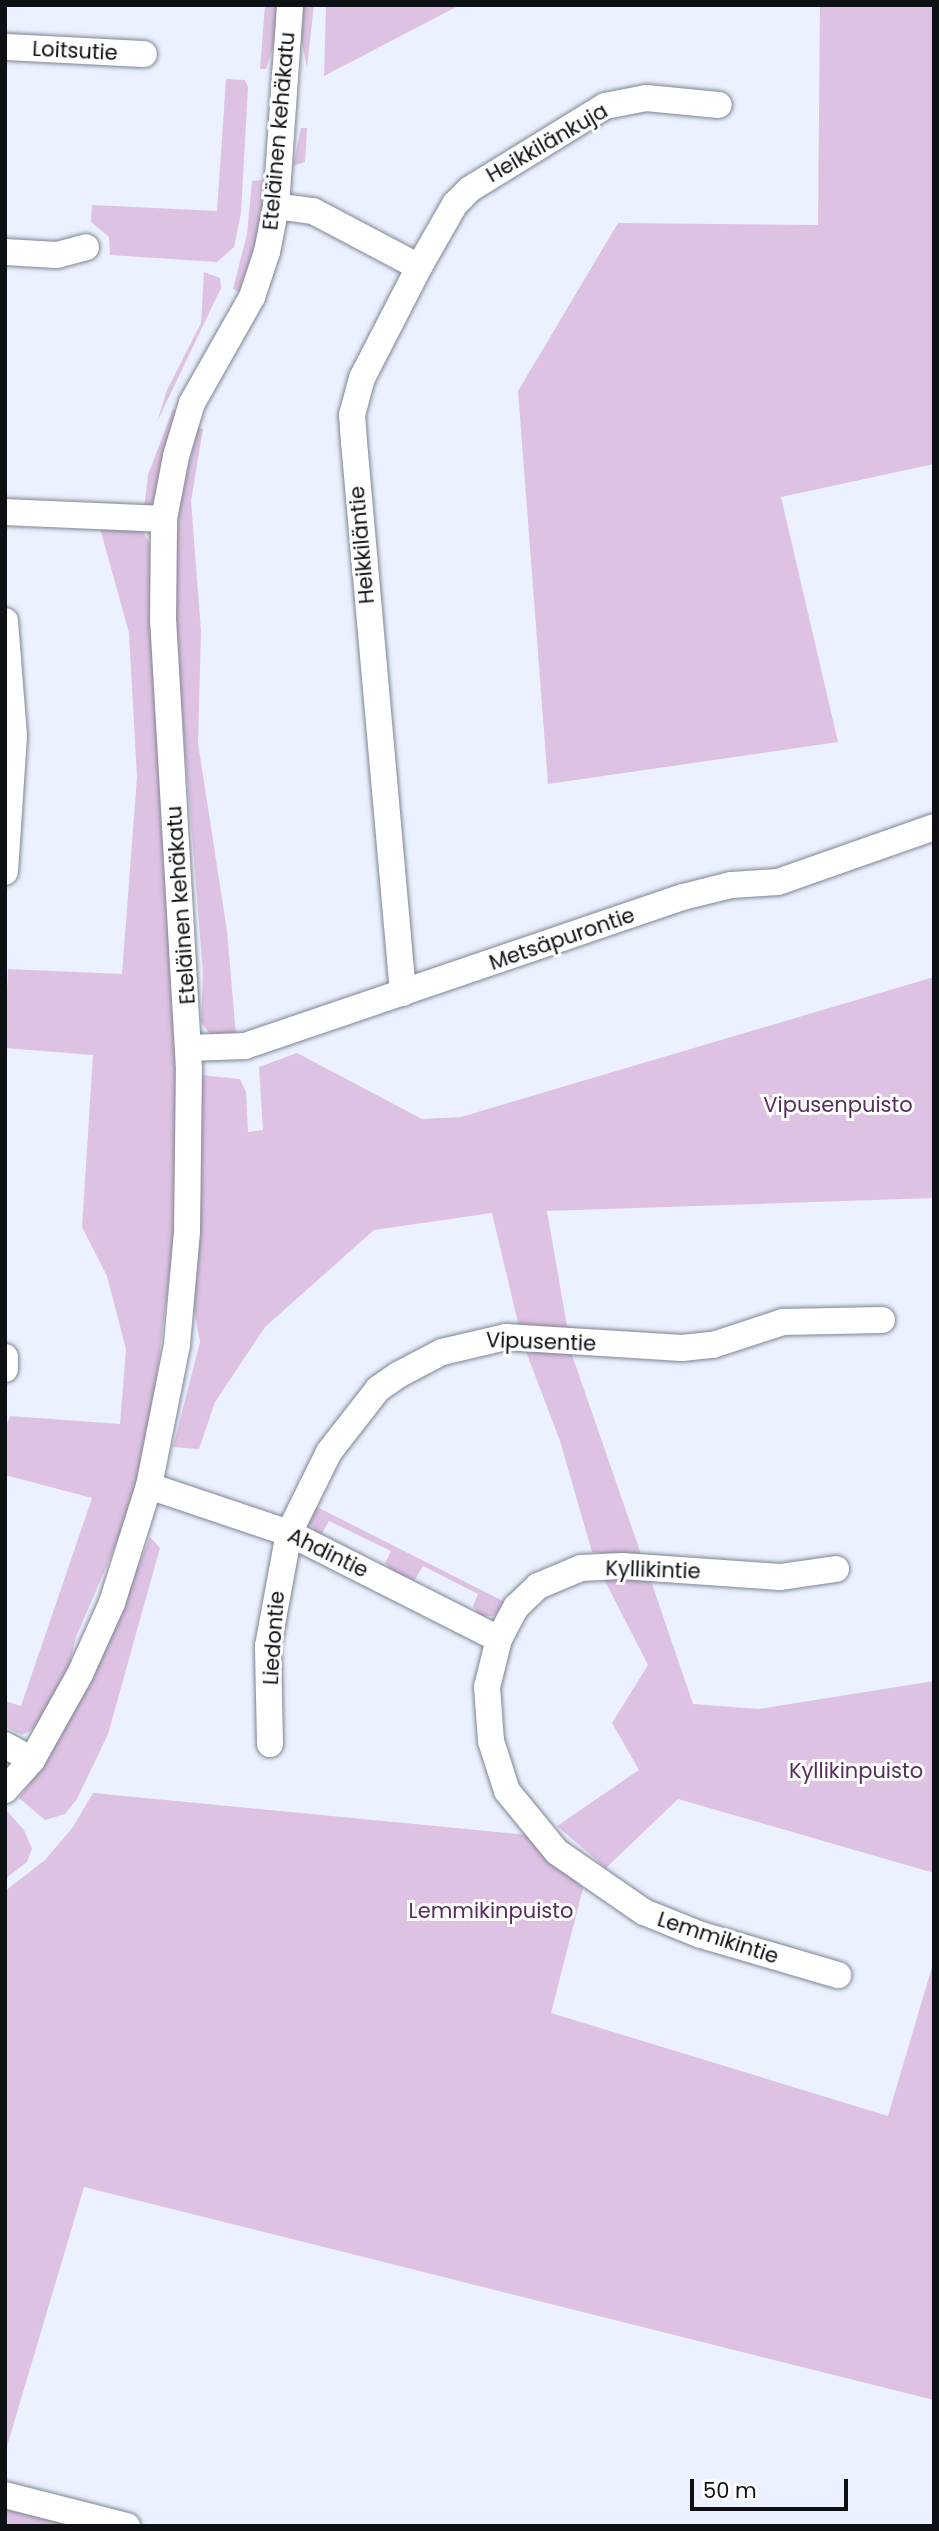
<!DOCTYPE html>
<meta charset="utf-8">
<style>
body{margin:0}
#map{position:relative;width:939px;height:2531px;overflow:hidden;background:#ebf1fe;font-family:Poppins,sans-serif}
div>[style]{position:absolute}
[style*='--x']{left:calc(var(--x)*1px);top:calc(var(--y)*1px);width:calc(var(--w)*1px);rotate:calc(var(--a)*1deg)}
.green>*{inset:0;background:#dec2e3}
.roads{filter:drop-shadow(0 0 2px #7d8492) drop-shadow(0 0 2px #7d8492)}
.minor>*{height:26px;margin:-13px;padding:0 13px;transform-origin:13px;border-radius:13px;background:#fff}
span{translate:-50% -50%;white-space:nowrap;text-align:center;line-height:1.15;-webkit-text-stroke:6px #fefefe;paint-order:stroke}
.street-label{font-size:21px;color:#0d1015}
.park-label{font-size:21px;color:#552e5c}
.frame{position:absolute;inset:0;border:7px solid #0d1015;pointer-events:none}
.scale{position:absolute;left:690px;top:2479px;width:158px;height:32px;box-sizing:border-box;border:4px solid #0d1015;border-top:0;padding-left:9px;font-size:21px;line-height:24px;white-space:nowrap;color:#0d1015;-webkit-text-stroke:5px #fefefe;paint-order:stroke}
</style>
<div id="map">
<div class="green">
<div style="clip-path:polygon(265px 5px,279px 5px,275px 41px,266px 69px,260px 69px)"></div>
<div style="clip-path:polygon(302px 5px,314px 5px,307px 68px,300px 33px)"></div>
<div style="clip-path:polygon(326px 5px,460px 5px,324px 76px)"></div>
<div style="clip-path:polygon(820px 5px,934px 5px,934px 464px,781px 497px,838px 742px,548px 784px,518px 391px,618px 223px,818px 225px)"></div>
<div style="clip-path:polygon(226px 79px,245px 80px,248px 87px,241px 213px,234px 247px,217px 262px,110px 255px,109px 237px,91px 222px,92px 205px,217px 211px)"></div>
<div style="clip-path:polygon(301px 128px,307px 128px,305px 162px,293px 166px)"></div>
<div style="clip-path:polygon(266px 180px,258px 236px,239px 292px,233px 289px,247px 234px,252px 181px)"></div>
<div style="clip-path:polygon(204px 272px,220px 278px,221px 288px,157px 422px,167px 390px,201px 323px)"></div>
<div style="clip-path:polygon(173px 409px,177px 412px,153px 502px,144px 509px,148px 475px)"></div>
<div style="clip-path:polygon(198px 428px,203px 429px,191px 501px,201px 631px,198px 743px,227px 931px,236px 1035px,211px 1035px,201px 1022px,203px 973px,173px 599px,180px 500px)"></div>
<div style="clip-path:polygon(100px 528px,142px 529px,150px 545px,150px 604px,175px 984px,175px 1228px,153px 1407px,130px 1512px,76px 1637px,68px 1672px,37px 1727px,22px 1735px,5px 1727px,5px 1701px,21px 1706px,92px 1498px,5px 1475px,5px 1429px,10px 1416px,120px 1424px,126px 1349px,107px 1276px,82px 1227px,93px 1055px,5px 1048px,8px 969px,122px 974px,137px 777px,129px 633px)"></div>
<div style="clip-path:polygon(934px 977px,934px 1198px,547px 1211px,567px 1326px,604px 1333px,519px 1327px,492px 1213px,374px 1230px,265px 1327px,215px 1402px,199px 1449px,173px 1447px,200px 1342px,194px 1310px,201px 1188px,200px 1075px,240px 1079px,246px 1092px,248px 1132px,263px 1130px,259px 1067px,297px 1053px,422px 1119px,461px 1117px)"></div>
<div style="clip-path:polygon(525px 1349px,571px 1352px,642px 1557px,592px 1552px,560px 1441px)"></div>
<div style="clip-path:polygon(313px 1505px,507px 1603px,494px 1616px,480px 1616px,473px 1606px,478px 1594px,423px 1566px,414px 1581px,394px 1572px,385px 1563px,391px 1551px,329px 1521px,320px 1537px,308px 1521px)"></div>
<div style="clip-path:polygon(150px 1537px,160px 1548px,108px 1734px,77px 1799px,65px 1814px,45px 1820px,19px 1798px,44px 1765px,102px 1657px)"></div>
<div style="clip-path:polygon(601px 1573px,650px 1578px,693px 1704px,759px 1709px,934px 1681px,934px 1873px,678px 1799px,606px 1868px,557px 1826px,639px 1770px,612px 1723px,648px 1665px)"></div>
<div style="clip-path:polygon(93px 1793px,529px 1835px,583px 1888px,551px 2013px,888px 2116px,934px 1960px,934px 2400px,84px 2187px,5px 2453px,5px 1891px,45px 1860px,73px 1827px)"></div>
<div style="clip-path:polygon(7px 1811px,24px 1830px,32px 1849px,27px 1862px,5px 1879px)"></div>
<div style="clip-path:polygon(5px 2507px,80px 2526px,5px 2526px)"></div>
</div>
<div class="roads">
<div class="minor">
<div style="--x:5;--y:47;--w:139;--a:2.9"></div>
<div style="--x:276;--y:206;--w:37;--a:8"></div>
<div style="--x:313;--y:211;--w:120;--a:27.8"></div>
<div style="--x:5;--y:252;--w:52;--a:3.3"></div>
<div style="--x:57;--y:255;--w:30;--a:-15"></div>
<div style="--x:5;--y:512;--w:159;--a:2.5"></div>
<div style="--x:5;--y:621;--w:115;--a:85.5"></div>
<div style="--x:14;--y:736;--w:136;--a:93.8"></div>
<div style="--x:403;--y:993;--w:553;--a:-95.08"></div>
<div style="--x:354;--y:442;--w:27;--a:-94"></div>
<div style="--x:352;--y:415;--w:38;--a:-75"></div>
<div style="--x:362;--y:378;--w:125;--a:-62.8"></div>
<div style="--x:419;--y:267;--w:73;--a:-60.3"></div>
<div style="--x:455;--y:204;--w:21;--a:-45"></div>
<div style="--x:470;--y:189;--w:158;--a:-31.6"></div>
<div style="--x:605;--y:106;--w:42;--a:-11"></div>
<div style="--x:646;--y:98;--w:73;--a:5.5"></div>
<div style="--x:189;--y:1048;--w:56;--a:-2"></div>
<div style="--x:245;--y:1046;--w:463;--a:-18.8"></div>
<div style="--x:683;--y:897;--w:49;--a:-14"></div>
<div style="--x:731;--y:885;--w:47;--a:-3.7"></div>
<div style="--x:778;--y:882;--w:165;--a:-19.4"></div>
<div style="--x:5;--y:1357;--w:12;--a:90"></div>
<div style="--x:149;--y:1486;--w:148;--a:18.6"></div>
<div style="--x:289;--y:1533;--w:235;--a:26.8"></div>
<div style="--x:836;--y:1569;--w:57;--a:171.9"></div>
<div style="--x:780;--y:1577;--w:158;--a:-176"></div>
<div style="--x:622;--y:1566;--w:41;--a:177.2"></div>
<div style="--x:581;--y:1568;--w:47;--a:157.3"></div>
<div style="--x:538;--y:1586;--w:30;--a:136"></div>
<div style="--x:516;--y:1607;--w:36;--a:118"></div>
<div style="--x:499;--y:1639;--w:49;--a:104"></div>
<div style="--x:487;--y:1687;--w:54;--a:85.8"></div>
<div style="--x:491;--y:1741;--w:52;--a:72.3"></div>
<div style="--x:507;--y:1791;--w:79;--a:50.7"></div>
<div style="--x:557;--y:1852;--w:106;--a:34.6"></div>
<div style="--x:644;--y:1912;--w:61;--a:22"></div>
<div style="--x:701;--y:1935;--w:143;--a:16.3"></div>
<div style="--x:270;--y:1744;--w:98;--a:-91.2"></div>
<div style="--x:268;--y:1646;--w:115;--a:-79.5"></div>
<div style="--x:289;--y:1533;--w:90;--a:-63.7"></div>
<div style="--x:329;--y:1452;--w:80;--a:-52.1"></div>
<div style="--x:378;--y:1389;--w:24;--a:-35"></div>
<div style="--x:398;--y:1375;--w:50;--a:-27.6"></div>
<div style="--x:442;--y:1352;--w:66;--a:-13.2"></div>
<div style="--x:506;--y:1337;--w:176;--a:3.6"></div>
<div style="--x:682;--y:1348;--w:31;--a:-6"></div>
<div style="--x:713;--y:1345;--w:74;--a:-18.2"></div>
<div style="--x:783;--y:1322;--w:99;--a:-1.2"></div>
<div style="--x:5;--y:1745;--w:31;--a:29"></div>
<div style="--x:5;--y:1790;--w:40;--a:-48"></div>
<div style="--x:32;--y:1760;--w:98;--a:-60.8"></div>
<div style="--x:80;--y:1674;--w:78;--a:-65.7"></div>
<div style="--x:112;--y:1603;--w:123;--a:-72.5"></div>
<div style="--x:149;--y:1486;--w:145;--a:-78.8"></div>
<div style="--x:177;--y:1344;--w:113;--a:-84.9"></div>
<div style="--x:187;--y:1231;--w:162;--a:-89.3"></div>
<div style="--x:189;--y:1069;--w:448;--a:-93.3"></div>
<div style="--x:163;--y:622;--w:103;--a:-89.4"></div>
<div style="--x:164;--y:519;--w:64;--a:-79.2"></div>
<div style="--x:176;--y:456;--w:55;--a:-73.2"></div>
<div style="--x:192;--y:403;--w:122;--a:-60.5"></div>
<div style="--x:252;--y:297;--w:47;--a:-71.6"></div>
<div style="--x:267;--y:252;--w:47;--a:-78.9"></div>
<div style="--x:276;--y:206;--w:201;--a:-86"></div>
<div style="--x:5;--y:2495;--w:126;--a:14.3"></div>
</div>
</div>
<div class="street-label">
<span style="left:75px;top:51px;rotate:3deg">Loitsutie</span>
<span style="left:279px;top:131px;rotate:-85deg">Eteläinen kehäkatu</span>
<span style="left:547px;top:143px;rotate:-30deg">Heikkilänkuja</span>
<span style="left:362px;top:545px;rotate:-95deg">Heikkiläntie</span>
<span style="left:181px;top:905px;rotate:-94deg">Eteläinen kehäkatu</span>
<span style="left:562px;top:939px;rotate:-19deg">Metsäpurontie</span>
<span style="left:541px;top:1342px;rotate:2deg">Vipusentie</span>
<span style="left:328px;top:1553px;rotate:26deg">Ahdintie</span>
<span style="left:653px;top:1570px;rotate:2deg">Kyllikintie</span>
<span style="left:274px;top:1638px;rotate:-86deg">Liedontie</span>
<span style="left:718px;top:1938px;rotate:18deg">Lemmikintie</span>
</div>
<div class="park-label">
<span style="left:838px;top:1105px">Vipusenpuisto</span>
<span style="left:856px;top:1771px">Kyllikinpuisto</span>
<span style="left:491px;top:1911px">Lemmikinpuisto</span>
</div>
<div class="frame"></div>
<div class="scale">50 m</div>
</div>
